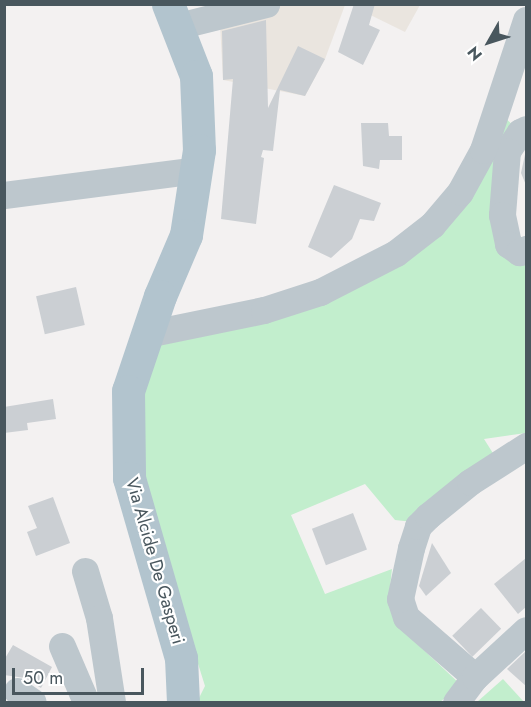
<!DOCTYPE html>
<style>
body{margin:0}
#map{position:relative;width:531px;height:707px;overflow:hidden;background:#f3f1f1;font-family:Jost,sans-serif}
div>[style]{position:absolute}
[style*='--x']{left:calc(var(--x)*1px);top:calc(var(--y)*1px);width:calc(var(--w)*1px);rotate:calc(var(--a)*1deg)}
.commercial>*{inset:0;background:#eae5df}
.green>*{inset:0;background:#c2eecd}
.building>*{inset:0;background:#cbcfd3;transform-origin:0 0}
.minor>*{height:27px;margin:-13.5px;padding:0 13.5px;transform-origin:13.5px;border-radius:13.5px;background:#bdc7cd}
.major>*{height:33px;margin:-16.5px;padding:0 16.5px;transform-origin:16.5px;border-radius:16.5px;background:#b2c4ce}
span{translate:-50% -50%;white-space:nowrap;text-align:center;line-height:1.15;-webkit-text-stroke:4.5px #fff;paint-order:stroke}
.street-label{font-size:18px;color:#49575e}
.frame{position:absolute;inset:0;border:6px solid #49575e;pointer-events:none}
.north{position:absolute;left:459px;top:12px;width:60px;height:60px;-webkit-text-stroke:4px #fff;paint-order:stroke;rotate:231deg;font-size:16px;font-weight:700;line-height:24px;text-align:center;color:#49575e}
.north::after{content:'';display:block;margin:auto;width:21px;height:27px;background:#49575e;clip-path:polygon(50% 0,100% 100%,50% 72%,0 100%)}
.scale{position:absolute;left:12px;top:668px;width:132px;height:27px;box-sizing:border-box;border:3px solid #49575e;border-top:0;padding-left:8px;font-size:18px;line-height:21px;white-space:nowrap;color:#49575e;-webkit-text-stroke:4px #fff;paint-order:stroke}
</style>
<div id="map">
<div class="commercial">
<div style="clip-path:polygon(219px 5px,221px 4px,345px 5px,325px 59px,305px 96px,223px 80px)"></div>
<div style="clip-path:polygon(350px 5px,420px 5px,405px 32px)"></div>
</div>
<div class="green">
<div style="clip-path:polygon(499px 112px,520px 132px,502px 215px,526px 249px,526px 433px,484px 439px,496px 458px,413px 522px,395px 520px,365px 484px,291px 515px,325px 594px,392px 569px,389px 596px,396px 624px,461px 685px,440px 702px,197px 702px,205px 686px,143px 488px,137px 408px,155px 332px,264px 310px,432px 225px)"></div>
<div style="clip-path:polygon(503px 679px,524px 702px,477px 702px)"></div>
</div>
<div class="building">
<div style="clip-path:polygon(354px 4px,375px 4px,369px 25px,380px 30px,363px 65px,338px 52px)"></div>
<div style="clip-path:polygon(266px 20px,268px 108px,298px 46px,325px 59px,305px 96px,280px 90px,273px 151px,263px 150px,261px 157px,264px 158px,256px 224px,221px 219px,233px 79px,223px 80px,222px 31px)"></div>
<div style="clip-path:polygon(361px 123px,388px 123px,389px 136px,402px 136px,402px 160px,380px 160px,379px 169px,363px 166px)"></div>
<div style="clip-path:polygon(526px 150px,526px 185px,521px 173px)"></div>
<div style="clip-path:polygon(334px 185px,381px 203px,374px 221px,360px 219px,352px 239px,331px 258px,308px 247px)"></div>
<div style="left:76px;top:287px;width:39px;height:41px;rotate:77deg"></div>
<div style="clip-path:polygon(53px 399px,56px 419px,27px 423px,28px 430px,4px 433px,4px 407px)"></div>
<div style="clip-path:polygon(53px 497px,70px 543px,36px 556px,27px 532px,37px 528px,28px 506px)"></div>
<div style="left:353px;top:513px;width:39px;height:44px;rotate:69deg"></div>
<div style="clip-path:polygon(432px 543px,451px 573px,426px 596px,419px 586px)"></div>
<div style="clip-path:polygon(526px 558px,526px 607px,518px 614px,494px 584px)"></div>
<div style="left:481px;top:608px;width:29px;height:40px;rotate:46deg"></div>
<div style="clip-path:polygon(13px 645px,52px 667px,41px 688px,25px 678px,4px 675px,4px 660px)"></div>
<div style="clip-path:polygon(526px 651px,526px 686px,507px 669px)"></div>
</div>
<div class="minor">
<div style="--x:178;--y:26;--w:91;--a:-14"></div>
<div style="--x:526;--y:129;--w:7;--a:153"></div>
<div style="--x:520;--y:132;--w:23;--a:124"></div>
<div style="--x:507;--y:151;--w:64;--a:94.5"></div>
<div style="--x:502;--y:215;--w:30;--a:78"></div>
<div style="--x:508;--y:244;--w:14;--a:36"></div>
<div style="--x:519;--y:252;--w:8;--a:-23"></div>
<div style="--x:4;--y:195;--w:194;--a:-7.4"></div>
<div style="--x:147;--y:334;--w:119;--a:-11.6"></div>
<div style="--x:264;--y:310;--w:59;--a:-17.8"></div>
<div style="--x:320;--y:292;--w:85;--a:-27.2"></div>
<div style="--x:396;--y:253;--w:46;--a:-37.9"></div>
<div style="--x:432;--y:225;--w:43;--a:-49.7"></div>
<div style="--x:460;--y:192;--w:48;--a:-61.3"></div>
<div style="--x:483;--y:150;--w:137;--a:-71.7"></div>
<div style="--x:85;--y:571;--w:49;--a:73.4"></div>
<div style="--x:99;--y:618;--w:85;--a:81.2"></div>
<div style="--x:62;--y:646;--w:61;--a:66.8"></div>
<div style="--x:475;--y:677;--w:91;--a:-139"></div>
<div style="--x:406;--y:617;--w:19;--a:-108"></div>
<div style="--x:400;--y:599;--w:52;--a:-77.8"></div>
<div style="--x:411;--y:548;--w:23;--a:-72"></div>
<div style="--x:418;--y:526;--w:14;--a:-45"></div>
<div style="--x:428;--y:516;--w:54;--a:-39"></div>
<div style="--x:470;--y:482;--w:67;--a:-32.7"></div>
<div style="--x:17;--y:691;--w:19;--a:35"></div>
<div style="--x:456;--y:702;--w:31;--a:-53"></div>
<div style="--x:475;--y:677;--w:69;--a:-42.7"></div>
</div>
<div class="major">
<div style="--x:168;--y:4;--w:77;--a:68.7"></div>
<div style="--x:196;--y:76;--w:74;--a:87.7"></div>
<div style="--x:199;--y:150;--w:86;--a:98.7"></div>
<div style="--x:186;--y:235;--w:66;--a:113.1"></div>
<div style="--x:160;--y:296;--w:100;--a:108.6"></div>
<div style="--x:128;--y:391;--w:87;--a:89.3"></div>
<div style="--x:129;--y:478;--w:187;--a:73.9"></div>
<div style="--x:181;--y:658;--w:44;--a:87.4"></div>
</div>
<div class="street-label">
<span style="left:155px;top:561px;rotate:74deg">Via Alcide De Gasperi</span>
</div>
<div class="frame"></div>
<div class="north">N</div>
<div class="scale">50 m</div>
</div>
